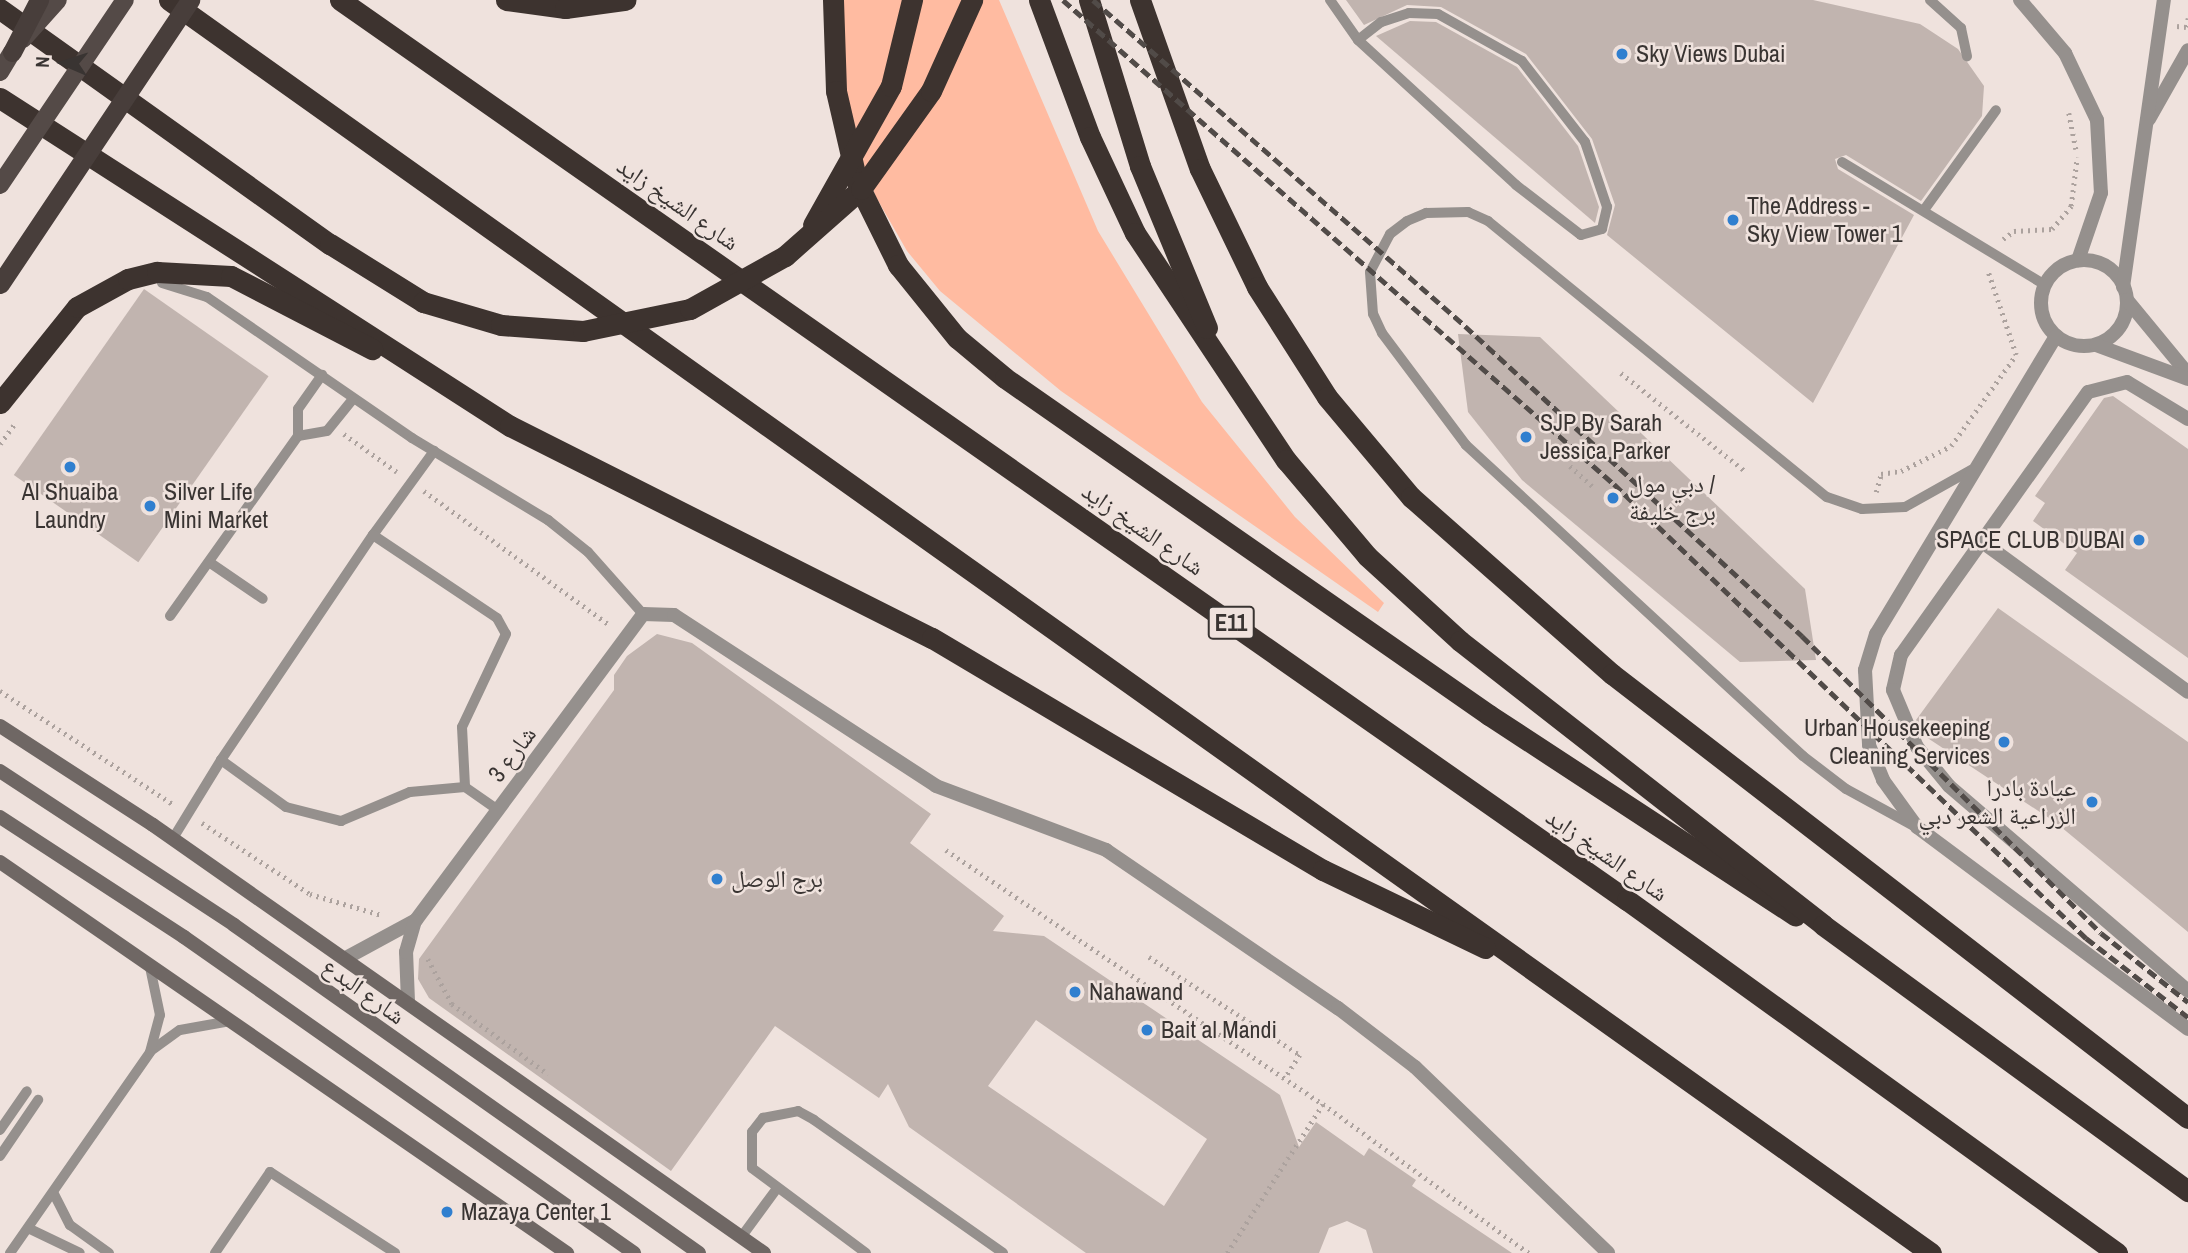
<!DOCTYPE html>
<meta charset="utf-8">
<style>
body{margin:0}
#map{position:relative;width:2188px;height:1253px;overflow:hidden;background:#efe2dd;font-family:"Archivo Narrow","Noto Naskh Arabic",sans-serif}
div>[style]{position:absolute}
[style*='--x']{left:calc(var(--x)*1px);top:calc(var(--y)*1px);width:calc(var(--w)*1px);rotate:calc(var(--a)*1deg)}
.green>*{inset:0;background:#ffbba1}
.building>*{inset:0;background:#c1b4af;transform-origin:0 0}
.path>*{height:4.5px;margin-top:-2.25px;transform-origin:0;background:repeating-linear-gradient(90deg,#aca29e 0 2px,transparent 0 7px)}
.service>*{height:10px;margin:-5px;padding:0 5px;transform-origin:5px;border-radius:5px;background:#95908d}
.minor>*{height:14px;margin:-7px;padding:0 7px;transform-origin:7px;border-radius:7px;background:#95908d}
.minor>.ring{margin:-7px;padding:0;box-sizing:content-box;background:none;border:14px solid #95908d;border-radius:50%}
.secondary>*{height:14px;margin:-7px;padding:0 7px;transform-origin:7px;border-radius:7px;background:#6f6764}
.primary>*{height:18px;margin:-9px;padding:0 9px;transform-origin:9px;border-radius:9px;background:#544a47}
.motorway>*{height:21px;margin:-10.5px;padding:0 10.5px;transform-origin:10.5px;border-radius:10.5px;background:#3d332f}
.rail>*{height:5px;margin-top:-2.5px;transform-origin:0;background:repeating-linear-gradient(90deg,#514b48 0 10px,transparent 0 15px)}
.primary-bridge>*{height:18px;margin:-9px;padding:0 9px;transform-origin:9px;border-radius:9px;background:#544a47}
.trunk-bridge>*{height:19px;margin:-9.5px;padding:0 9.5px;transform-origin:9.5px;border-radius:9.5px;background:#483e3b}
.motorway-bridge>*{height:21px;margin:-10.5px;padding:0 10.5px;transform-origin:10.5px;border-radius:10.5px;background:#3d332f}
.dots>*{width:19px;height:19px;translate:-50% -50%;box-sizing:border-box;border:4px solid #efe2dd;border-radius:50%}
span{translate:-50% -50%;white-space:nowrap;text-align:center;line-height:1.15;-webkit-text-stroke:5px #efe2dd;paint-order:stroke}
.shield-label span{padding:2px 5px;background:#efe2dd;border:2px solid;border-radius:5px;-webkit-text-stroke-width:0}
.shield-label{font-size:23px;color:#393432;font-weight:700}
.poi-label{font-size:24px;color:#393432}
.left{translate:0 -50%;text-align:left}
.right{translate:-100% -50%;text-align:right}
.street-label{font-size:24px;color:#393432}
.north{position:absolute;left:28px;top:28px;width:70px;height:70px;-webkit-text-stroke:5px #efe2dd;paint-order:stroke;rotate:273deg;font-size:19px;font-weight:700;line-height:28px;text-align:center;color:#393432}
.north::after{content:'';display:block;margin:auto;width:24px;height:32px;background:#393432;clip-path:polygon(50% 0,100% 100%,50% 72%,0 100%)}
</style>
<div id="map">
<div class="green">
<div style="clip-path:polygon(829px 0,999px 0,1098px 231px,1202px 402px,1295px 517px,1384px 603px,1378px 612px,1061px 391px,940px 291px,907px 251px,876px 197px,842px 113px)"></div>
</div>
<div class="building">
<div style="clip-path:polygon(1346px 0,1813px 0,1920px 24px,1958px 49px,1984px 86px,1982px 116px,1921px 201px,1846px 155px,1835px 159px,1838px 169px,1914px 215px,1813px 403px,1607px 235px,1615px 205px,1592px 139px,1526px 54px,1441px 7px,1407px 5px,1364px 25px)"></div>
<div style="clip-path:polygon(1410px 21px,1436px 22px,1517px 67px,1578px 146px,1599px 207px,1595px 223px,1376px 36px)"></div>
<div style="left:144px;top:289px;width:152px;height:227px;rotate:35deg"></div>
<div style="clip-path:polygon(1458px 334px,1540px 337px,1805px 589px,1816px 660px,1740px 662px,1522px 480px,1468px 412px)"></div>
<div style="clip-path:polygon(2113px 396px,2188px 449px,2188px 658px,2065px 570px,2077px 553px,2033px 521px,2045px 503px,2035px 496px,2104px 398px)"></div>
<div style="clip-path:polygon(1998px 608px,2188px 742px,2188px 932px,2055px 822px,1923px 735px,1916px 720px)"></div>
<div style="clip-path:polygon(evenodd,657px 634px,692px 643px,931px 814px,910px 843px,1004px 916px,993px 931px,1044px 936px,1280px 1095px,1299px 1147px,1316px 1122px,1364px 1156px,1369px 1148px,1416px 1180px,1412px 1186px,1512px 1253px,1373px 1253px,1366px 1230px,1347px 1221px,1329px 1228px,1319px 1253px,1086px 1253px,909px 1127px,888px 1084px,879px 1098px,775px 1026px,671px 1171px,429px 998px,418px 979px,419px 959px,614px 690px,614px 675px,627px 656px,657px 634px,1036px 1020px,1207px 1139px,1164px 1206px,988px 1086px,1036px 1020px)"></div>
</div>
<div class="path">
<div style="--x:2177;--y:26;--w:9;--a:6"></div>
<div style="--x:2186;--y:27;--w:9;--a:-77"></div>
<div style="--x:2069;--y:113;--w:37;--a:79"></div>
<div style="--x:2003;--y:239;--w:14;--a:-36"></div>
<div style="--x:2014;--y:231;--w:38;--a:-3"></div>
<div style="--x:2052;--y:229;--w:30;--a:-50"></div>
<div style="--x:2071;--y:206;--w:49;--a:-83"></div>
<div style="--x:1621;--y:373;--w:158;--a:38.3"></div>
<div style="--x:344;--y:434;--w:65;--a:35.6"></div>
<div style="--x:0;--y:444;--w:27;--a:-54"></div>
<div style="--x:1570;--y:466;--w:30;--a:42"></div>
<div style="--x:424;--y:491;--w:229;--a:35.8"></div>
<div style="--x:1876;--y:492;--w:19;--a:-74"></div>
<div style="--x:1881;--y:474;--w:20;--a:-9"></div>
<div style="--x:1901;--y:471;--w:56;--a:-26.6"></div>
<div style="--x:1951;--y:446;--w:112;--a:-54.5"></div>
<div style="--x:2016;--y:355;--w:88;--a:-108.6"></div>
<div style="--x:0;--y:691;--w:208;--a:33.2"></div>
<div style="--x:202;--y:823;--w:129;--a:33.3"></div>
<div style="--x:310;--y:894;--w:75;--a:16.3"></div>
<div style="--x:946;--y:850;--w:455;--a:34"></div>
<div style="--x:1323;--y:1104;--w:254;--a:35.9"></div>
<div style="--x:1149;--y:957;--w:180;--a:33"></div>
<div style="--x:1300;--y:1055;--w:27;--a:123"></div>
<div style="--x:428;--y:959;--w:51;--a:61.9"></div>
<div style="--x:452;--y:1004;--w:119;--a:36.1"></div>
<div style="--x:1227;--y:1253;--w:177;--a:-57.2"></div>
</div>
<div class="service">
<div style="--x:1330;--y:0;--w:49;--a:55"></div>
<div style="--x:1358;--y:40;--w:214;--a:42.5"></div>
<div style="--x:1516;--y:185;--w:82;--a:37.6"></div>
<div style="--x:1581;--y:235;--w:22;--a:-16"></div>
<div style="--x:1602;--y:229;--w:23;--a:-77"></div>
<div style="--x:1607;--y:207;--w:69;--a:-108.7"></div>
<div style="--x:1585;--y:142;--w:103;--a:-127.9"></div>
<div style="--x:1522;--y:61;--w:96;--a:-150.8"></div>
<div style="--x:1438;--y:14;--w:29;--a:-178"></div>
<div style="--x:1409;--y:13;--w:29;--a:162"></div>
<div style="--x:1381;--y:22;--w:29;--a:142"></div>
<div style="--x:1930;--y:0;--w:42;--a:42.1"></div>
<div style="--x:1961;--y:28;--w:29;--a:78"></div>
<div style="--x:1842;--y:162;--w:237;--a:31.2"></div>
<div style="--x:1924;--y:210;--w:123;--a:-54.2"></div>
<div style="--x:162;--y:283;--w:47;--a:17.3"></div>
<div style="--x:207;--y:297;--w:249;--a:34.5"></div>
<div style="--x:412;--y:438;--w:159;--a:31.1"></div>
<div style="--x:548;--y:520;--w:51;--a:38.7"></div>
<div style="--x:588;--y:552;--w:83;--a:48.4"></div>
<div style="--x:298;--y:436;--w:29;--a:-10"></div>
<div style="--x:327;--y:431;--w:41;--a:-50.9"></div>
<div style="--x:373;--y:535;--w:104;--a:-54"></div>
<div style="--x:209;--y:562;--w:65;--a:34.4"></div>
<div style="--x:170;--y:616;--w:221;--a:-54.6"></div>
<div style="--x:298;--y:436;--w:27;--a:-90"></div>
<div style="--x:298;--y:409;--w:42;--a:-54.8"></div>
<div style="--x:221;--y:760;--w:272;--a:-56"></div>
<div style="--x:373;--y:535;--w:149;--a:33.8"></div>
<div style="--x:497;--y:618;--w:18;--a:61"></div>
<div style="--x:506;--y:634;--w:103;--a:115.3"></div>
<div style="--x:462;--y:727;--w:60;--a:87.1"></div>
<div style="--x:1914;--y:826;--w:77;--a:-151.4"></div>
<div style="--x:1846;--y:789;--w:54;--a:-142.5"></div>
<div style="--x:1803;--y:756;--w:459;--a:-137.3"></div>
<div style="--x:1466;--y:445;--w:140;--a:-126.9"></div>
<div style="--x:1382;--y:333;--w:21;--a:-115"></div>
<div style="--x:1373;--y:314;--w:42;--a:-94.1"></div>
<div style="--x:1370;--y:272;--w:43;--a:-62.2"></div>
<div style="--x:1390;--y:234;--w:21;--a:-37"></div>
<div style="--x:1407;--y:221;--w:21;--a:-23"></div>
<div style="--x:1426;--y:213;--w:42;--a:-1.4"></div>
<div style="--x:1468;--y:212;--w:22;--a:24"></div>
<div style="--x:1488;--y:221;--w:437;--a:39.2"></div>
<div style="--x:1827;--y:497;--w:37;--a:19"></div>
<div style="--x:1862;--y:509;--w:43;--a:-2.7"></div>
<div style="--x:1905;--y:507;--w:76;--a:-29.3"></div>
<div style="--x:172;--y:840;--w:94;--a:-58.5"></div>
<div style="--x:221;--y:760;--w:80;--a:35.9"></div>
<div style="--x:286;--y:807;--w:57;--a:14.3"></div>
<div style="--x:341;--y:821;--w:75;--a:-22.8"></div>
<div style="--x:410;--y:792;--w:55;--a:-5.2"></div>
<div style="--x:465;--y:787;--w:40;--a:34.9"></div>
<div style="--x:152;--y:1050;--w:34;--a:-36"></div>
<div style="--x:180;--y:1030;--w:51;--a:-10.2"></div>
<div style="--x:0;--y:1130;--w:47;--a:-55.3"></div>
<div style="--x:0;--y:1156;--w:68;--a:-55.8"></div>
<div style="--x:54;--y:1194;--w:35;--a:63"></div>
<div style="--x:70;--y:1225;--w:48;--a:35.7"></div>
<div style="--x:30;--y:1229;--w:55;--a:25.6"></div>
<div style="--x:742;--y:1236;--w:56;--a:-53.7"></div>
<div style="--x:10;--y:1253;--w:245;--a:-55.1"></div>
<div style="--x:150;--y:1052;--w:38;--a:-75"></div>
<div style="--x:160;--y:1015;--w:49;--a:-101.8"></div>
<div style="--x:215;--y:1253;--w:98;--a:-55.8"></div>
<div style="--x:270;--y:1172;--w:149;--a:32.9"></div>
<div style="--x:866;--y:1253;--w:142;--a:-143.3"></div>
<div style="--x:752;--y:1168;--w:36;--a:-90"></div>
<div style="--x:752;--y:1132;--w:18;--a:-52"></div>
<div style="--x:763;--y:1118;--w:36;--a:-11"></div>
<div style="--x:798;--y:1111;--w:18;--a:29"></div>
<div style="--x:814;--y:1120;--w:231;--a:35.1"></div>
</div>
<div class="minor">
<div style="--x:2020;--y:0;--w:70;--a:49.7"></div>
<div style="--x:2065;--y:53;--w:74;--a:64.5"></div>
<div style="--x:2097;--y:120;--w:73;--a:86.9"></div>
<div style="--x:2101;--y:193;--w:71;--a:108.9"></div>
<div style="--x:2149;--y:119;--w:79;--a:-60.5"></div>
<div class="ring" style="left:2041px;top:260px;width:72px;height:72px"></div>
<div style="--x:2123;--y:287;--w:290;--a:-81.9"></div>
<div style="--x:2127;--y:300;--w:96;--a:50.5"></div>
<div style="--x:2056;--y:336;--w:348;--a:121.1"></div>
<div style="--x:1876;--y:634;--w:38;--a:107"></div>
<div style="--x:1865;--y:670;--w:75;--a:86.9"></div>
<div style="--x:1869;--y:745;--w:38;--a:68"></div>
<div style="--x:1883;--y:780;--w:58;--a:54.1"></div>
<div style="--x:1917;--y:827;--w:338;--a:36.7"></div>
<div style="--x:2096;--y:345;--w:98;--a:20.3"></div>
<div style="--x:2188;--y:419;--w:71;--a:-148.8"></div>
<div style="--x:2127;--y:382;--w:40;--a:165.6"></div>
<div style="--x:2088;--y:392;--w:323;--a:125.4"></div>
<div style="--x:1901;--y:655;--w:36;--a:103"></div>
<div style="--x:1893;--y:690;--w:62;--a:67.2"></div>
<div style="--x:1917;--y:747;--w:50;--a:50.6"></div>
<div style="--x:1949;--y:786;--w:315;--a:40.6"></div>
<div style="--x:1981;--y:541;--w:256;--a:36.1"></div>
<div style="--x:346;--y:958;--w:80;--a:-28.5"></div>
<div style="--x:416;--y:920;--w:381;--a:-53.4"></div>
<div style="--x:643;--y:614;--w:31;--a:2"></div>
<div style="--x:674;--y:615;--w:313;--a:33.1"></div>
<div style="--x:936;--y:786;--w:182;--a:20.6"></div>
<div style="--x:1106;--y:850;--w:281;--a:34.3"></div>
<div style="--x:1338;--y:1008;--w:97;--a:37.5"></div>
<div style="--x:1415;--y:1067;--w:268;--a:43.9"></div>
<div style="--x:408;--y:1001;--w:49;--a:-92.3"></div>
<div style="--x:406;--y:952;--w:32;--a:-74"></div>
</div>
<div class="secondary">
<div style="--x:0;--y:726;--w:182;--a:32.9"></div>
<div style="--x:153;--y:825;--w:746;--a:35.01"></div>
<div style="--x:0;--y:771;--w:280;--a:33.3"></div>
<div style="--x:234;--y:925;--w:569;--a:35.2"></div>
<div style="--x:0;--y:817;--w:220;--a:33.1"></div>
<div style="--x:184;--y:937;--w:550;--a:35.08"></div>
<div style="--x:0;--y:862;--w:689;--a:34.59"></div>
</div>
<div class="primary">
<div style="--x:0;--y:72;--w:23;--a:-59"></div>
</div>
<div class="motorway">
<div style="--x:169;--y:0;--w:2162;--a:35.42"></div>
<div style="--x:340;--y:0;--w:1570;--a:34.97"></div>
<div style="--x:1627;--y:900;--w:604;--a:35.77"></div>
<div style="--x:506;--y:0;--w:60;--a:7.7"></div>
<div style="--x:565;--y:8;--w:61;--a:-7.6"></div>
<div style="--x:833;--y:0;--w:91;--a:88.1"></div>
<div style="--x:836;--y:91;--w:93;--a:77"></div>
<div style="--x:857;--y:182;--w:93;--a:63.7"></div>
<div style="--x:898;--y:265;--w:94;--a:51.1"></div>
<div style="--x:957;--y:338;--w:62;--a:39.8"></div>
<div style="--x:1005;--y:378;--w:590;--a:34.85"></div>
<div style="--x:1489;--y:715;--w:366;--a:33.2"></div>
<div style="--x:1039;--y:0;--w:146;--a:69.6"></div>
<div style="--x:1090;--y:137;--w:106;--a:64.9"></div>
<div style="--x:1135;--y:233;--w:273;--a:56.4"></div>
<div style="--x:1286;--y:460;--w:126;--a:49.8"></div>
<div style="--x:1367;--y:556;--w:126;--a:42.4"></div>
<div style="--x:1460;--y:641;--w:461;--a:38"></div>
<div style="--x:1823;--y:925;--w:452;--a:36.1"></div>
<div style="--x:1089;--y:0;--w:174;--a:72.9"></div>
<div style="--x:1140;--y:166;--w:175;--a:67.5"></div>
<div style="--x:1140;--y:0;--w:179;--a:70.5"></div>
<div style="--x:1200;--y:169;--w:131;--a:64.2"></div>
<div style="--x:1257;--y:287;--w:130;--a:57.5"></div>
<div style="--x:1327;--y:397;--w:131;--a:50"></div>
<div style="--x:1411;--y:497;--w:268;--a:41.4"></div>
<div style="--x:1612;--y:674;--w:727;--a:37.63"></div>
<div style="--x:0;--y:9;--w:405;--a:35.5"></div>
<div style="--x:0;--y:98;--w:606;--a:32.75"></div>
<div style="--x:510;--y:426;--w:472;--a:26.7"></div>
<div style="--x:932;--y:638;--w:455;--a:30.7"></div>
<div style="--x:1323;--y:870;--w:180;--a:25.7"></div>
<div style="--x:0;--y:403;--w:123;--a:-51.3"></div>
<div style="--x:77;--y:307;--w:58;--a:-28.8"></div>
<div style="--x:128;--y:279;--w:30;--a:-14"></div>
<div style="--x:157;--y:272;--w:74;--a:3.1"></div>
<div style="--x:231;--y:276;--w:159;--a:27.4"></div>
</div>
<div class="rail">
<div style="--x:1063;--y:0;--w:733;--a:41.3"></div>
<div style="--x:1614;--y:484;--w:655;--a:43.89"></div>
<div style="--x:2086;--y:938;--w:129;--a:37.8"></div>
<div style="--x:1093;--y:0;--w:495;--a:41.2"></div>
<div style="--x:1465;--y:326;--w:458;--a:42.6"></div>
<div style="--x:1802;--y:636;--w:421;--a:44.8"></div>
<div style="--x:2101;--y:933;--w:111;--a:38.4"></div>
</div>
<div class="primary-bridge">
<div style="--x:23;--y:39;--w:52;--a:-48.1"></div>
<div style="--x:0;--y:185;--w:223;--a:-56"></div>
</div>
<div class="trunk-bridge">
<div style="--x:12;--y:52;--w:59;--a:-62.6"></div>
<div style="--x:0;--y:284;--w:342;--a:-56.2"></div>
</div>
<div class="motorway-bridge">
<div style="--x:813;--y:225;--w:159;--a:-60.7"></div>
<div style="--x:891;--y:86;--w:89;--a:-76.3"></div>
<div style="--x:330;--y:244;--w:110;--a:31.9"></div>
<div style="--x:423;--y:302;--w:81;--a:16.4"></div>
<div style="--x:501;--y:325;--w:82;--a:4.2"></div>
<div style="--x:583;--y:331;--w:109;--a:-11.6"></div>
<div style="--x:690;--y:309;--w:109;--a:-29.2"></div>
<div style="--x:785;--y:256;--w:101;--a:-41.4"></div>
<div style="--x:861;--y:189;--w:120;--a:-54.5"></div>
<div style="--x:931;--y:91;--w:100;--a:-65.7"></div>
</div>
<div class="dots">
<div style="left:1622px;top:54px;background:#307fcf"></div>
<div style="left:1733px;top:220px;background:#307fcf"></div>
<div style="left:1526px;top:437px;background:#307fcf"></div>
<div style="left:70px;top:467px;background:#307fcf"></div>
<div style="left:1613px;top:498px;background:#307fcf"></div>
<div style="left:150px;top:506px;background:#307fcf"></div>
<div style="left:2139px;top:540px;background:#307fcf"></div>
<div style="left:2004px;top:742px;background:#307fcf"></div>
<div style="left:2092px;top:802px;background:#307fcf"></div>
<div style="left:717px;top:879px;background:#307fcf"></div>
<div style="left:1075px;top:992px;background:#307fcf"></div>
<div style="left:1147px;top:1030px;background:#307fcf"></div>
<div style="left:447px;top:1212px;background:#307fcf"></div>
</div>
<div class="shield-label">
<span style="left:1231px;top:623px">E11</span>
</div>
<div class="poi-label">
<span class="left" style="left:1636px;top:54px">Sky Views Dubai</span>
<span class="left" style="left:1747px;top:220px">The Address -<br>Sky View Tower 1</span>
<span class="left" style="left:1540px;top:437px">SJP By Sarah<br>Jessica Parker</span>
<span class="left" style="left:1629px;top:498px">دبي مول /<br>برج خليفة</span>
<span style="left:70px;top:506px">Al Shuaiba<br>Laundry</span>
<span class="left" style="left:164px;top:506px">Silver Life<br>Mini Market</span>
<span class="right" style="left:2125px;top:540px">SPACE CLUB DUBAI</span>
<span class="right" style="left:1990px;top:742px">Urban Housekeeping<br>Cleaning Services</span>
<span class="right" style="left:2076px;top:802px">عيادة بادرا<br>الزراعية الشعر دبي</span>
<span class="left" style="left:731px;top:879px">برج الوصل</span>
<span class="left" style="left:1089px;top:992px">Nahawand</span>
<span class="left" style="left:1161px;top:1030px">Bait al Mandi</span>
<span class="left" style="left:461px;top:1212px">Mazaya Center 1</span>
</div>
<div class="street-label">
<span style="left:678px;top:204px;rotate:35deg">شارع الشيخ زايد</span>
<span style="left:1143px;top:529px;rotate:35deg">شارع الشيخ زايد</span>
<span style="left:512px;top:754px;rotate:-53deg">شارع 3</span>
<span style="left:1607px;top:855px;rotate:35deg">شارع الشيخ زايد</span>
<span style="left:364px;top:991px;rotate:36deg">شارع البدع</span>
</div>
<div class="north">N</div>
</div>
